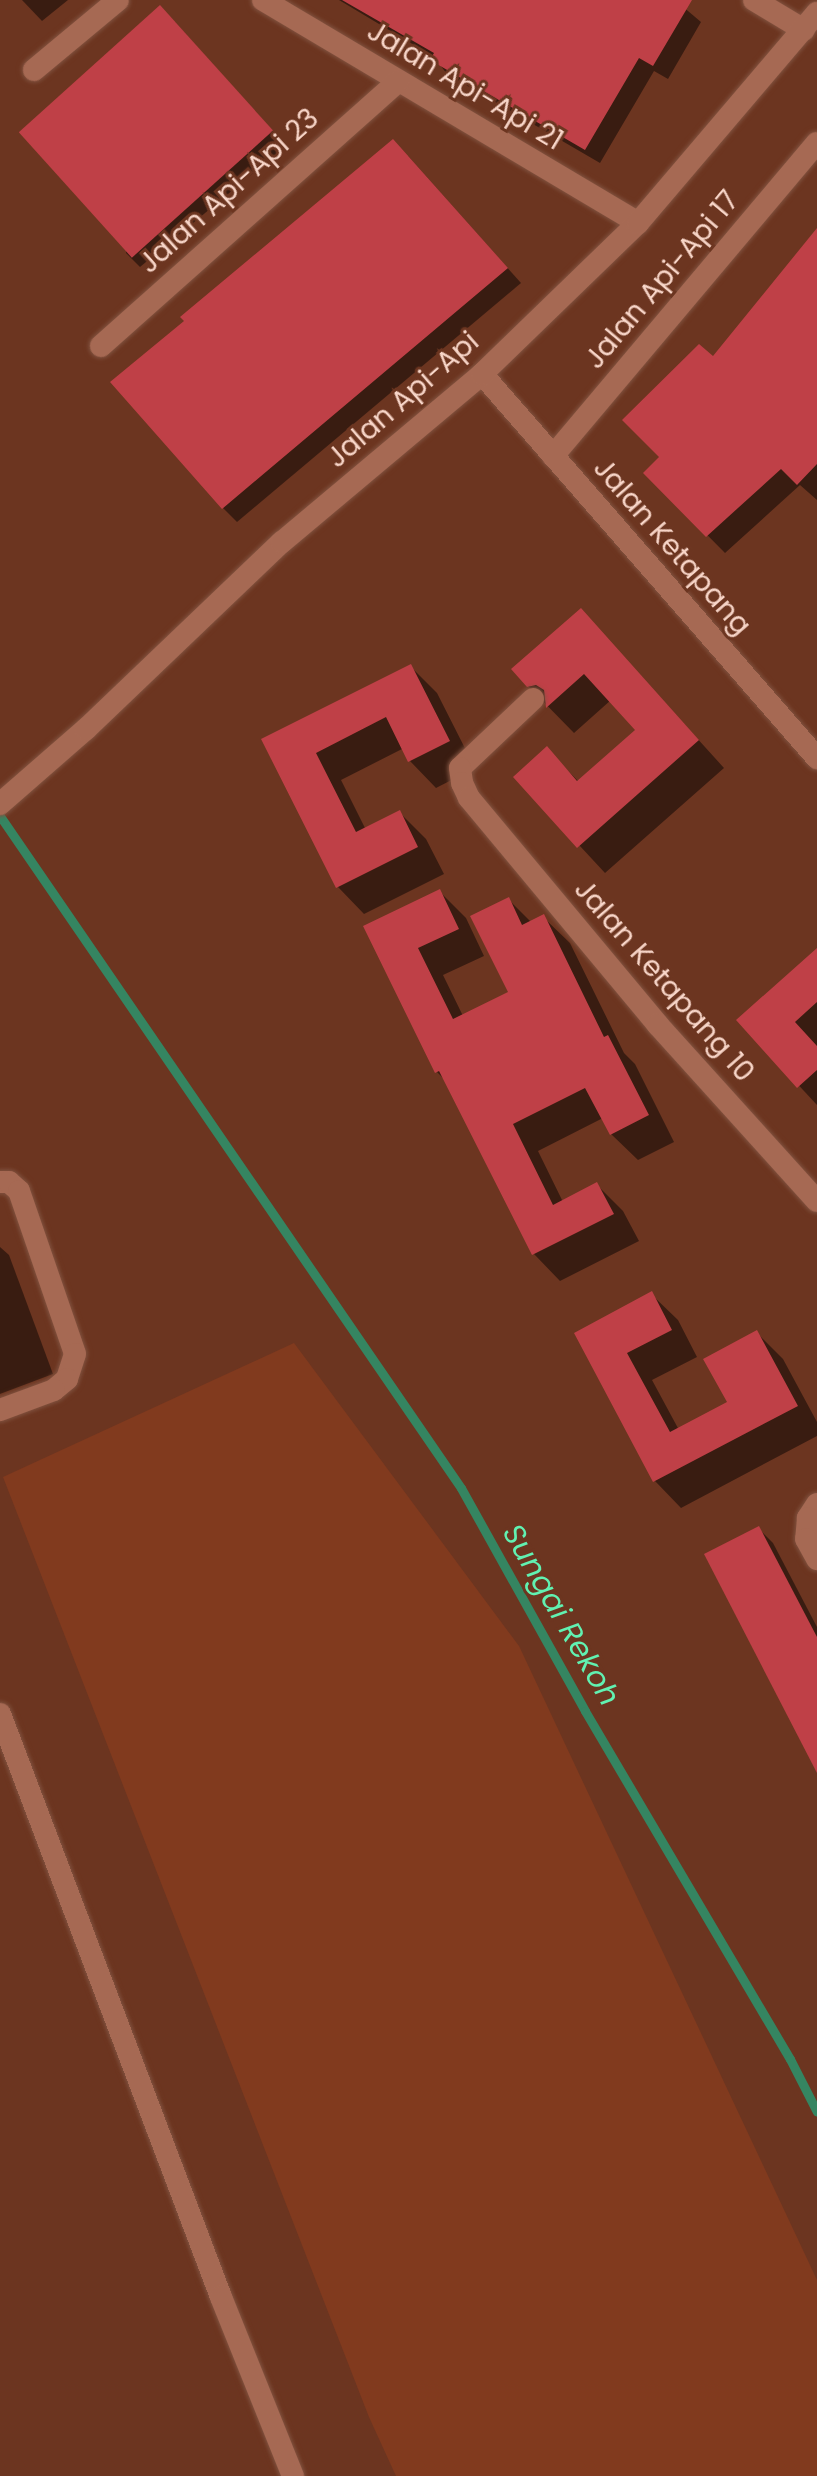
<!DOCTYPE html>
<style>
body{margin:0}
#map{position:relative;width:817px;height:2476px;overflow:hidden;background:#6c3520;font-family:Poppins,sans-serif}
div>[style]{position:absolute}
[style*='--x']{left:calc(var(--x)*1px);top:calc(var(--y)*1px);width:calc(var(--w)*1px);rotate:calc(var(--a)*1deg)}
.green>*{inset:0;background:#813a1e}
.shadow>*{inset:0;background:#0007}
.stream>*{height:9px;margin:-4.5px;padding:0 4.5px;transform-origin:4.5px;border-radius:4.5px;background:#358561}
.building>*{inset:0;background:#bf4047;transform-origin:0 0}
.roads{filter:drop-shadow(0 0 2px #81523f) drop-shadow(0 0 2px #81523f)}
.minor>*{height:22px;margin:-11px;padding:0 11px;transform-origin:11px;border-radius:11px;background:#a66953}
.tertiary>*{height:22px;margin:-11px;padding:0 11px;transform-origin:11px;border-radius:11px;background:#a66953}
span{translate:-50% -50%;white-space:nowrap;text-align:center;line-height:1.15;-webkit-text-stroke:6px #6c3520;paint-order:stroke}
.street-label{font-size:28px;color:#f8d6c9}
.water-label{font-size:30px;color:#61f1b1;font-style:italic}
</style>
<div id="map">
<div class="green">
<div style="clip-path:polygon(294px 1343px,519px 1646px,817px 2280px,817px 2476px,396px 2476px,369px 2417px,3px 1477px)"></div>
</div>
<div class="shadow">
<div style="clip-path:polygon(22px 0,68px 0,42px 21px)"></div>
<div style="clip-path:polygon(339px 0,675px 0,701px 22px,668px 79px,654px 71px,600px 163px,447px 74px,434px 57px)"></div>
<div style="clip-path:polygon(175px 22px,286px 146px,140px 267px,126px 253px)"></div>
<div style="clip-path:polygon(408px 156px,521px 283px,237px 522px,223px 508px)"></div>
<div style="clip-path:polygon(817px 232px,817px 500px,800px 485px,725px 553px,646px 473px,662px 457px,713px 359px)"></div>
<div style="clip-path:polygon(581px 610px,724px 768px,605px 873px,516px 777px,547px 749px,579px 782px,638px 730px,611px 700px,574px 733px,528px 686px)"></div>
<div style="clip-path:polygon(410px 666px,437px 693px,475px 768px,436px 788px,410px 761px,404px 748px,341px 780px,366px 830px,400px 813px,426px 839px,444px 874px,364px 914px,338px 887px,263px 740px)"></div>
<div style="clip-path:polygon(439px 891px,466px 918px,484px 956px,443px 975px,463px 1016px,510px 993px,509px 900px,531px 922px,543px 917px,570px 943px,624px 1053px,635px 1064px,674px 1142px,638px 1160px,611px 1134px,603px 1118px,538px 1151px,563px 1202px,597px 1185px,623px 1211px,639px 1241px,560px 1281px,534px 1254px,446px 1081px,437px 1072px,366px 927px)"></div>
<div style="clip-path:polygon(817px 950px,817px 1105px,739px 1021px)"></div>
<div style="clip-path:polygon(0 1247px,9px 1255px,53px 1374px,0 1394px)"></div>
<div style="clip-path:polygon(651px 1294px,678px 1320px,697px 1357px,652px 1380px,679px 1430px,730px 1403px,757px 1333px,783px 1359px,817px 1422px,817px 1436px,681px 1508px,655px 1481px,576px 1334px)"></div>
<div style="clip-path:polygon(759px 1529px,773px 1543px,817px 1627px,817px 1766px)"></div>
</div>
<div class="stream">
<div style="--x:0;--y:816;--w:815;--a:55.55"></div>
<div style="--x:461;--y:1488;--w:255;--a:60.9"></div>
<div style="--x:585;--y:1711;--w:404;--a:59.5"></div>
<div style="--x:790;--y:2059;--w:59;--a:63"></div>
</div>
<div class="building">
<div style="clip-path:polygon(342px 0,692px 0,653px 66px,639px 58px,585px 150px,430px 60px,434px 53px)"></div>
<div style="left:160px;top:5px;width:169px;height:190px;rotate:48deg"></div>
<div style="clip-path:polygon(393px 139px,508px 268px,222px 509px,110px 382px,184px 321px,180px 317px)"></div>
<div style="clip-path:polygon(817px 228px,817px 464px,797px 485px,781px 469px,706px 537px,643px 473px,659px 457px,622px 420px,699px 344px,713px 356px)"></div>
<div style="clip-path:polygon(581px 608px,699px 740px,577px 848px,513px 777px,547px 746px,577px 781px,635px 730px,584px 674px,546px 708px,544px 690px,536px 685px,527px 687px,511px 669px)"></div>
<div style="clip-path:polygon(411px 664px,450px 741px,408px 762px,386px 717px,316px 753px,356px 832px,400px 810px,418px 847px,336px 888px,261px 739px)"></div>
<div style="clip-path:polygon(440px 889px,459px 929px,418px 948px,453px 1019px,508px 992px,470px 916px,509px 897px,522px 925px,544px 914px,604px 1037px,608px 1035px,649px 1115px,610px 1135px,585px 1088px,513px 1124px,553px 1205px,597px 1182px,614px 1214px,532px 1255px,439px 1071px,435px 1073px,363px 926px)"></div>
<div style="clip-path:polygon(817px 948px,817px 1002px,795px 1022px,817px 1046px,817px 1070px,797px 1088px,736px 1020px)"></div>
<div style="clip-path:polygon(652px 1291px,672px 1330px,627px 1353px,670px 1432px,727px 1402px,703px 1359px,757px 1330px,798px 1406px,653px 1482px,574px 1333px)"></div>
<div style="clip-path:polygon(759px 1526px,817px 1637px,817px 1773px,704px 1554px)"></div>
</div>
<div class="roads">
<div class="minor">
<div style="--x:263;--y:0;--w:436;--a:30.7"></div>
<div style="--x:754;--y:0;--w:58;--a:31"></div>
<div style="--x:34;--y:70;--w:109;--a:-39.8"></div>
<div style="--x:101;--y:346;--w:398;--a:-41.7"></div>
<div style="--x:553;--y:456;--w:409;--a:-49.9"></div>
<div style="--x:533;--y:699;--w:100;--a:136.6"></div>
<div style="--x:460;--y:768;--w:15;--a:82"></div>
<div style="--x:462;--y:783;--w:17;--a:65"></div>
<div style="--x:469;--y:798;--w:295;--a:50.2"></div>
<div style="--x:658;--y:1025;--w:237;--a:47.9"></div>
<div style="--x:0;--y:1182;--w:9;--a:0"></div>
<div style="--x:9;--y:1182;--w:13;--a:42"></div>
<div style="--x:19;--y:1191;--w:172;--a:71"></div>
<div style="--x:75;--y:1354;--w:26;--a:108"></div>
<div style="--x:67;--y:1379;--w:17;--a:140"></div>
<div style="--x:54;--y:1390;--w:58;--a:159.7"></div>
<div style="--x:817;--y:1504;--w:17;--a:123"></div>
<div style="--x:808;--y:1518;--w:21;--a:95"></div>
<div style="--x:806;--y:1539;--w:23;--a:61"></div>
<div style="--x:0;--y:1714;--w:623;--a:69.24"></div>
<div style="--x:221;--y:2297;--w:193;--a:68.1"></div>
</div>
<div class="tertiary">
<div style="--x:482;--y:374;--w:510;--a:48.9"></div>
<div style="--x:0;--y:804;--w:114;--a:-41.1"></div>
<div style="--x:86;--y:729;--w:271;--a:-43.7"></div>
<div style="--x:282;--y:542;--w:261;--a:-40"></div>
<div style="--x:482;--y:374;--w:217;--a:-44.1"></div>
<div style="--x:638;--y:223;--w:276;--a:-49.6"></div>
</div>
</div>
<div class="street-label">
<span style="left:465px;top:86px;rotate:31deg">Jalan Api-Api 21</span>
<span style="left:229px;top:191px;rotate:-42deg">Jalan Api-Api 23</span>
<span style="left:662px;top:280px;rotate:-50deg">Jalan Api-Api 17</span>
<span style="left:403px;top:400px;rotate:-41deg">Jalan Api-Api</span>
<span style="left:672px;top:547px;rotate:49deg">Jalan Ketapang</span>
<span style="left:664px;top:981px;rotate:49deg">Jalan Ketapang 10</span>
</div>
<div class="water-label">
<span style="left:561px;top:1615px;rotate:60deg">Sungai Rekoh</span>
</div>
</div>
